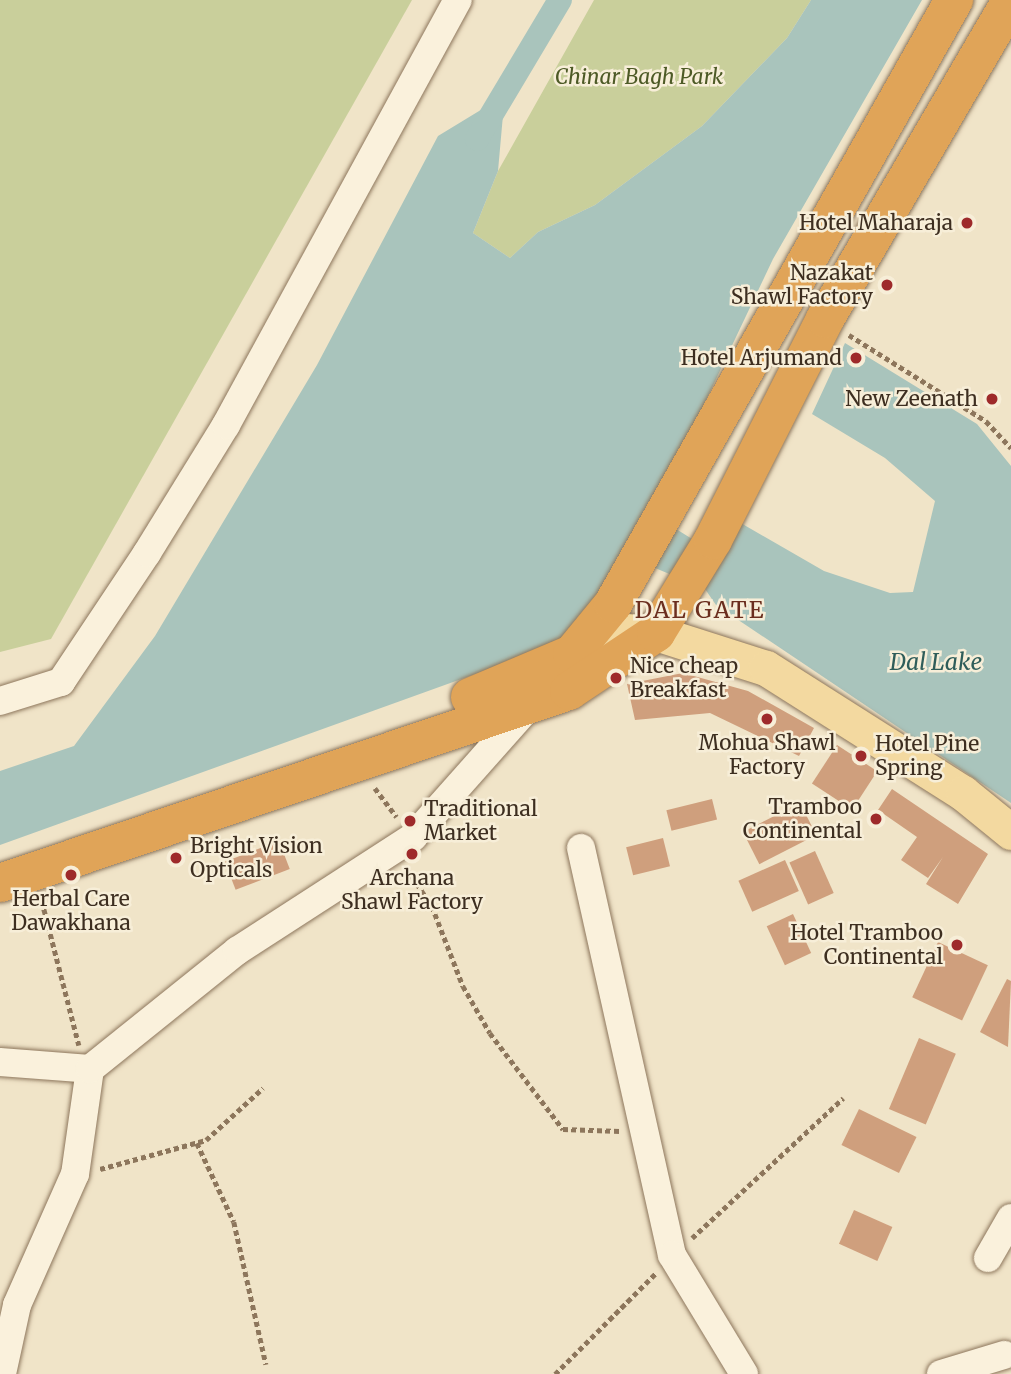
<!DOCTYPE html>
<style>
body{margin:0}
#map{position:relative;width:1011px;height:1374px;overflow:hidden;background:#f0e4c8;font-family:Merriweather,serif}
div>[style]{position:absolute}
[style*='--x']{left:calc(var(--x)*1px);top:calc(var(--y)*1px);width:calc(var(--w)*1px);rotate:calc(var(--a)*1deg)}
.green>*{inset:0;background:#c9cf9b}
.water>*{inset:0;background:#a9c4bc}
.canal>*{height:24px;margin:-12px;padding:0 12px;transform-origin:12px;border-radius:12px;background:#a9c4bc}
.building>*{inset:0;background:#cf9f7d;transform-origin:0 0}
.path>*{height:4.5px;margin-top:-2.25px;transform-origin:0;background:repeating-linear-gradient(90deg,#8d765c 0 5px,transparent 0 8.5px)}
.roads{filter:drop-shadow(0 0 2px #8d765c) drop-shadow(0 0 2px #8d765c)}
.minor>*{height:28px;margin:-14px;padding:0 14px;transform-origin:14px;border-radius:14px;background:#faf1dc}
.major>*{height:35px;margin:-17.5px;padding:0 17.5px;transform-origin:17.5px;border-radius:17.5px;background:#f3d9a0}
.highway>*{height:38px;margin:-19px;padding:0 19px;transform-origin:19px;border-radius:19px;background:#e0a458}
.dots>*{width:19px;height:19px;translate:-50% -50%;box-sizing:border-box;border:4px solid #f7eed8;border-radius:50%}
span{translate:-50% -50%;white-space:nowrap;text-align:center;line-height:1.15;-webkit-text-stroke:5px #f7eed8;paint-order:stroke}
.park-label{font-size:21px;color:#4d5a26;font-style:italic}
.poi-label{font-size:21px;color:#3d2e20}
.right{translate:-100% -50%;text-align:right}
.left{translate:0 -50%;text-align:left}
.neighbourhood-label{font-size:23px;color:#6b2e1e;letter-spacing:2px}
.water-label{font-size:23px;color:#2f5d5a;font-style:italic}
</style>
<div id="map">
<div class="green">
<div style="clip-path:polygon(0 0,412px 0,51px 639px,0 652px)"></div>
<div style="clip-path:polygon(594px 0,811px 0,787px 38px,702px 126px,595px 205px,538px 232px,510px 258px,473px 233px,498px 171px)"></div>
</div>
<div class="water">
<div style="clip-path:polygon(811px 0,922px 0,773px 259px,652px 514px,721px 557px,739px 522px,824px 571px,890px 593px,913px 592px,935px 501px,885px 458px,812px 414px,845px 343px,977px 424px,1011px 466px,1011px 803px,716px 605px,705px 589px,629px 557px,559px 644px,0 845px,0 771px,74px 746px,155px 636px,317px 365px,438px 136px,484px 108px,503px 115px,498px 171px,473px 233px,510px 258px,538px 232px,595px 205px,702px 126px,787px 38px)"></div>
</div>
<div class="canal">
<div style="--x:477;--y:139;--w:162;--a:-59.2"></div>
</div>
<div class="building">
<div style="clip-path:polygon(683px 673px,748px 691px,814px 728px,799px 756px,710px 713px,635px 720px,627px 684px)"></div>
<div style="left:837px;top:745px;width:48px;height:46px;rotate:33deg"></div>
<div style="clip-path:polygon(892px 789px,988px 854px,958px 904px,926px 884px,943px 857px,928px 878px,901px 860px,917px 837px,878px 810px)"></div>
<div style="left:712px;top:799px;width:21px;height:47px;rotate:76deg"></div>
<div style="left:800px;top:803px;width:36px;height:64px;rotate:63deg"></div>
<div style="left:663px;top:838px;width:29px;height:38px;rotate:76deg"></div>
<div style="left:279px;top:841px;width:30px;height:58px;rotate:69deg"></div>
<div style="left:815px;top:851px;width:46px;height:28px;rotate:66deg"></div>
<div style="left:785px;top:860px;width:34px;height:51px;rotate:66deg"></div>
<div style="left:793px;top:914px;width:43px;height:29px;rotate:65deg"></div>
<div style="left:938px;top:942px;width:55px;height:61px;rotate:25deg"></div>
<div style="clip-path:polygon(1007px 979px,1011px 981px,1008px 1047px,980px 1032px)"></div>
<div style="left:919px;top:1038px;width:40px;height:77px;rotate:23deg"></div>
<div style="left:859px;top:1109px;width:64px;height:40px;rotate:26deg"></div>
<div style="left:854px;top:1210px;width:42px;height:37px;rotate:24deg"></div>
</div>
<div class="path">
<div style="--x:849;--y:335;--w:162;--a:32.1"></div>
<div style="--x:986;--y:421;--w:37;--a:47"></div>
<div style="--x:375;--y:788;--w:36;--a:53"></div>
<div style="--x:407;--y:869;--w:45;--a:56"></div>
<div style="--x:432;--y:906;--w:86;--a:68.8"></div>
<div style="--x:463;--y:986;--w:54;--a:60.1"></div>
<div style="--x:490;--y:1033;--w:121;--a:52.8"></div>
<div style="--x:563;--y:1129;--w:57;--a:2"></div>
<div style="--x:42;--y:901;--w:149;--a:75.6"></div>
<div style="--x:197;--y:1143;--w:87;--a:64.9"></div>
<div style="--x:234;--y:1222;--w:146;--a:77.3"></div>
<div style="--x:100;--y:1169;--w:110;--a:-15.3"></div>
<div style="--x:206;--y:1140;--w:77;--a:-42.4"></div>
<div style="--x:692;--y:1238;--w:206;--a:-42.8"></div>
<div style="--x:555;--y:1374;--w:143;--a:-45"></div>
</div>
<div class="roads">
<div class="minor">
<div style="--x:0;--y:701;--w:64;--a:-17.3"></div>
<div style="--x:61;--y:682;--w:155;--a:-56.3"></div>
<div style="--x:147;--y:553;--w:150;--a:-58.3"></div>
<div style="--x:226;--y:425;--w:484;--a:-61.4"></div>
<div style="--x:581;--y:848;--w:417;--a:77.4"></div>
<div style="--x:672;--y:1255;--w:139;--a:58.8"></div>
<div style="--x:0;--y:1062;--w:90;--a:4.4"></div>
<div style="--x:90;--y:1069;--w:106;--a:98.1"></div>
<div style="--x:75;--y:1174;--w:143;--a:113.9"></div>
<div style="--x:17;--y:1305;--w:71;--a:102.3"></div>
<div style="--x:90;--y:1069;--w:189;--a:-38.8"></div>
<div style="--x:237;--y:951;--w:210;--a:-32.9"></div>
<div style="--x:413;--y:837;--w:179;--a:-48.4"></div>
<div style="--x:988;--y:1258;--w:46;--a:-60.1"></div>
<div style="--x:941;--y:1374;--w:66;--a:-16.8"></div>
</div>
<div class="major">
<div style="--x:595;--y:629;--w:61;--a:3.8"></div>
<div style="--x:656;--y:633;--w:115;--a:17.7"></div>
<div style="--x:766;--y:668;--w:233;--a:32.4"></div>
<div style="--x:963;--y:793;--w:62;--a:39.1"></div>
</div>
<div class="highway">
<div style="--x:470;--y:697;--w:111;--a:-22.9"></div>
<div style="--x:572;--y:654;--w:65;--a:-50.6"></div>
<div style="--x:613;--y:604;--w:694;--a:-60.55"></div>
<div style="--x:0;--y:883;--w:601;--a:-18.65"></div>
<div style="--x:569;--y:691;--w:105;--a:-33.7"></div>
<div style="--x:656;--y:633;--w:109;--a:-58.5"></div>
<div style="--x:713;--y:540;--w:248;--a:-63.1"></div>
<div style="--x:825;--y:319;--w:368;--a:-59.7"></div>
</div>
</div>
<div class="dots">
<div style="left:967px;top:223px;background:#9e2a2b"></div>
<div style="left:887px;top:285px;background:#9e2a2b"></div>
<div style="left:856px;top:358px;background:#9e2a2b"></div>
<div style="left:992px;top:399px;background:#9e2a2b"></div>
<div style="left:616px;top:678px;background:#9e2a2b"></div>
<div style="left:767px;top:719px;background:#9e2a2b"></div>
<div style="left:861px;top:756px;background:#9e2a2b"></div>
<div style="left:876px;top:819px;background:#9e2a2b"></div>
<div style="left:410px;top:821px;background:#9e2a2b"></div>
<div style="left:412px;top:854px;background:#9e2a2b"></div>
<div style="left:176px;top:858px;background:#9e2a2b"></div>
<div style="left:71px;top:875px;background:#9e2a2b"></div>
<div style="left:957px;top:945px;background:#9e2a2b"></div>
</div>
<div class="park-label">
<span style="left:639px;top:77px">Chinar Bagh Park</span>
</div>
<div class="poi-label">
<span class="right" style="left:953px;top:223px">Hotel Maharaja</span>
<span class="right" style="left:873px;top:285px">Nazakat<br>Shawl Factory</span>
<span class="right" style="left:842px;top:358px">Hotel Arjumand</span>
<span class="right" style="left:978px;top:399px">New Zeenath</span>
<span class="left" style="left:630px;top:678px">Nice cheap<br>Breakfast</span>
<span style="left:767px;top:755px">Mohua Shawl<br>Factory</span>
<span class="left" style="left:875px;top:756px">Hotel Pine<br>Spring</span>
<span class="right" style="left:862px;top:819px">Tramboo<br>Continental</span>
<span class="left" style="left:424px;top:821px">Traditional<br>Market</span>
<span class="left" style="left:190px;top:858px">Bright Vision<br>Opticals</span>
<span style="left:412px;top:890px">Archana<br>Shawl Factory</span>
<span style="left:71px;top:911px">Herbal Care<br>Dawakhana</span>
<span class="right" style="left:943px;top:945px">Hotel Tramboo<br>Continental</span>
</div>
<div class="neighbourhood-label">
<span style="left:700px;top:610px">DAL GATE</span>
</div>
<div class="water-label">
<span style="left:936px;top:662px">Dal Lake</span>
</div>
</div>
